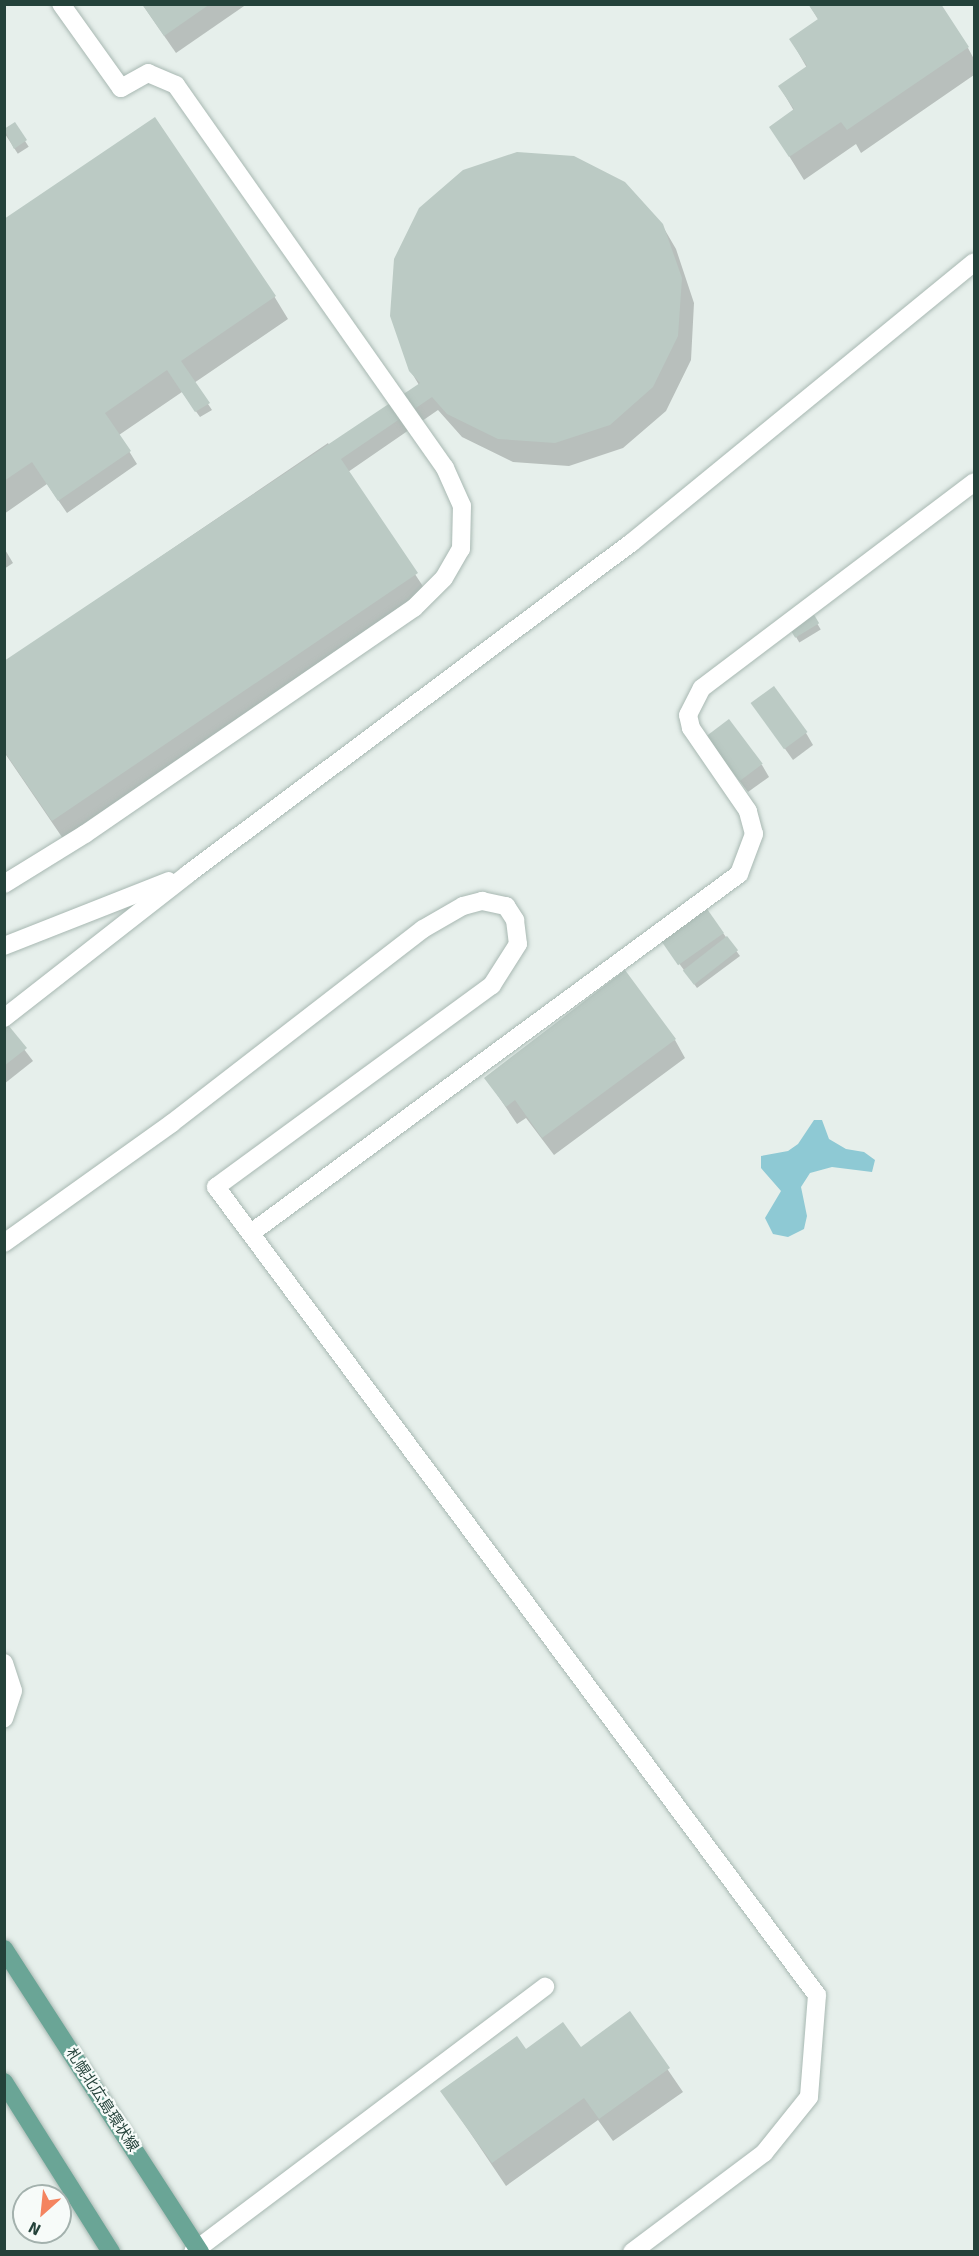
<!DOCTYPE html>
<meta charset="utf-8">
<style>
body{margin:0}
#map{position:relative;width:979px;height:2256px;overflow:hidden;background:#e6efeb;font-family:Signika,"Noto Sans JP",sans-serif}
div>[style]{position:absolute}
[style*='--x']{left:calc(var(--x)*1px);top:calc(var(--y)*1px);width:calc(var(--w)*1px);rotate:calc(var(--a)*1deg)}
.water>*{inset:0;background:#8ec9d4}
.shadow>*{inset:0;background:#0003;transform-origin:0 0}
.building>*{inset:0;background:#bbcac4;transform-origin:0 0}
.roads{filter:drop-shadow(0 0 2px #a8b8b2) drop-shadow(0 0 2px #a8b8b2)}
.service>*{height:18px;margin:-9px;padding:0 9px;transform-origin:9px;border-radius:9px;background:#fff}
.minor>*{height:18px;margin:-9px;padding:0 9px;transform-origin:9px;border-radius:9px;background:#fff}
.primary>*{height:18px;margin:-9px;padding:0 9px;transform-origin:9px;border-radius:9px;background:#6aa596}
span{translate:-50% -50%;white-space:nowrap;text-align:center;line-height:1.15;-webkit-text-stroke:4.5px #f7fbf9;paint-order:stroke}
.street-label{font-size:15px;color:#24423a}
.frame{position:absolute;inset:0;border:6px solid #24423a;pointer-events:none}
.north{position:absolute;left:12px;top:2184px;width:60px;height:60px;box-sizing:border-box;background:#f7fbf9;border:2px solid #a3b1ad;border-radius:50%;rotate:207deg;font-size:16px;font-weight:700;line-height:24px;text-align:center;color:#24423a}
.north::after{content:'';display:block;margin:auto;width:21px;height:27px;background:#f4845f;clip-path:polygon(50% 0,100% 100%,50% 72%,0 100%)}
</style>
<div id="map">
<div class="water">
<div style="clip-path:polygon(814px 1120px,822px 1120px,829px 1139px,846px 1149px,864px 1152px,875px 1160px,872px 1172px,832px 1167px,810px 1173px,801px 1187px,807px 1216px,804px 1229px,788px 1237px,773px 1234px,765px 1218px,781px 1191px,761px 1168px,761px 1156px,788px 1151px,798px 1144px)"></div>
</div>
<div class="shadow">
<div style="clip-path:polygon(142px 4px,247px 4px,176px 53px)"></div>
<div style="clip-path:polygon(809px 4px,968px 48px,974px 59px,974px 75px,861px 153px,856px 144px,804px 180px,771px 127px,794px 111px,780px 87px,807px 68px,791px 40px,819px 21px)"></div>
<div style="left:14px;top:124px;width:27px;height:13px;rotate:57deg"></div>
<div style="clip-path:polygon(4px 221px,274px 296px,288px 319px,194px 383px,212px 410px,200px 417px,182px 392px,119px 435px,137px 464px,67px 513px,47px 484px,4px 514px)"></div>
<div style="clip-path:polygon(662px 225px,676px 249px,694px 303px,691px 360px,666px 411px,623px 448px,569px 466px,513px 462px,462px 437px,438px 410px,348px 472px,430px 597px,66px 843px,4px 752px,4px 663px,328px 443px,333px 451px,419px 385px,410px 370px)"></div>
<div style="clip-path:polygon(4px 548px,13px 563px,4px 569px)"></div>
<div style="left:812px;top:615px;width:17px;height:25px;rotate:59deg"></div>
<div style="clip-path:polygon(753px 704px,806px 733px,813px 745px,793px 760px)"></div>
<div style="clip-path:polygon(715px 749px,762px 765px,769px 777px,748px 792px)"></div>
<div style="clip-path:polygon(723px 933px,740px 956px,697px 988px,662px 940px)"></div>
<div style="clip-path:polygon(4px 1023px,33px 1061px,4px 1084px)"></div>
<div style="clip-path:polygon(675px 1040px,685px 1058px,554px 1155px,526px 1118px,517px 1124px,486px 1078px)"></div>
<div style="clip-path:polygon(629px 2013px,683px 2092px,613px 2141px,598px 2120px,506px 2186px,442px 2091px,526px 2051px,580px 2049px)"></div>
</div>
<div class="building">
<div style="clip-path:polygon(142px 4px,210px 4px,164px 36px)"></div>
<div style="clip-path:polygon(808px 4px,941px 4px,969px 47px,847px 130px,841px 122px,789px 157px,769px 127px,794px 109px,778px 86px,807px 66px,789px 39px,818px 19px)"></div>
<div style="clip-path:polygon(155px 117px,276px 296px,181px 361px,210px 403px,195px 412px,167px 370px,105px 413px,131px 451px,58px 501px,32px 462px,4px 481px,4px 219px)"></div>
<div style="clip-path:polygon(15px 122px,27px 140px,14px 149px,4px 129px)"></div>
<div style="clip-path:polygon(517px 152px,574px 156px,625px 182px,663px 224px,682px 278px,678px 336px,653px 387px,610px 425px,555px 443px,498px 439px,447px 414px,432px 397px,341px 459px,418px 573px,52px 821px,4px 751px,4px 661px,420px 383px,409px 371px,390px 316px,394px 259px,419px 208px,463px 170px)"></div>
<div style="left:813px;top:613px;width:12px;height:28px;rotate:59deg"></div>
<div style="left:774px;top:686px;width:57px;height:29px;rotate:54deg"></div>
<div style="left:729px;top:719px;width:56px;height:29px;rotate:53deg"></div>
<div style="left:705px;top:906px;width:33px;height:56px;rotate:55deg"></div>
<div style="left:727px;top:936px;width:18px;height:56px;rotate:52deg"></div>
<div style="clip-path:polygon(625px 970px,676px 1039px,542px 1138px,515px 1100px,506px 1107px,484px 1078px)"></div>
<div style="clip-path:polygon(4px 1020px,27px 1048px,4px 1066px)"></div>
<div style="clip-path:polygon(630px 2011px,670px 2068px,599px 2119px,584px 2098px,492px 2163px,440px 2091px,517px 2036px,526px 2049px,563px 2022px,581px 2047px)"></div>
</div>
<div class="roads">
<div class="service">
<div style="--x:4;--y:884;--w:95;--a:-31.7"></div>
<div style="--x:85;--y:834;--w:399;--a:-34.5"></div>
<div style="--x:414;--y:608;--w:42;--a:-45"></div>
<div style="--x:444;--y:578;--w:34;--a:-60"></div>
<div style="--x:461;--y:549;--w:43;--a:-88.7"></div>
<div style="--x:462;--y:506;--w:42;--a:-114.1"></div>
<div style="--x:445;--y:468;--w:468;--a:-125.1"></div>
<div style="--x:176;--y:85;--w:30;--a:-157"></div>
<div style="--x:148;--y:73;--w:31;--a:151"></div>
<div style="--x:121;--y:88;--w:103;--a:-125.5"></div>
<div style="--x:251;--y:1233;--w:606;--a:-36.34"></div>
<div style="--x:739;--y:874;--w:43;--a:-69.4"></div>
<div style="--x:754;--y:834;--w:24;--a:-105"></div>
<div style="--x:748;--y:811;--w:101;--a:-124.5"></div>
<div style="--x:691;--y:728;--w:13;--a:-103"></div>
<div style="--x:688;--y:715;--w:30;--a:-63"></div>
<div style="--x:702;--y:688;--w:341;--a:-37.1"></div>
<div style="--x:4;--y:1243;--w:206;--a:-35.5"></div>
<div style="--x:172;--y:1123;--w:317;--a:-37.7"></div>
<div style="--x:423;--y:929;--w:46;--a:-29.9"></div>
<div style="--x:463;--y:906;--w:20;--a:-15"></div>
<div style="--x:482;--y:901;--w:25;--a:12"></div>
<div style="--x:506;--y:906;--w:17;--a:57"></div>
<div style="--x:515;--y:920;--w:24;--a:83"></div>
<div style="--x:518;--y:944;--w:49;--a:122.4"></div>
<div style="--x:492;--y:985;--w:342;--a:143.8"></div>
<div style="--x:216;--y:1187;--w:1007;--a:53.36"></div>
<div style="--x:817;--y:1995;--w:102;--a:94.5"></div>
<div style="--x:809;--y:2097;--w:72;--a:128.8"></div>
<div style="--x:764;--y:2153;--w:165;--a:143.1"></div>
<div style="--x:4;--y:1663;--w:29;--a:72"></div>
<div style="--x:13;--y:1691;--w:29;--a:108"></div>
<div style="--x:193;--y:2252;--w:441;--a:-37"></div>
</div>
<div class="minor">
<div style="--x:4;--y:946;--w:177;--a:-21.5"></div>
<div style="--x:4;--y:1018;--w:234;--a:-38"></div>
<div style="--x:188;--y:874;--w:553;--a:-36.77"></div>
<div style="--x:631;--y:543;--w:443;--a:-39.3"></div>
</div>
<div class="primary">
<div style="--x:4;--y:1949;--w:361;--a:57.1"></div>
<div style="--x:4;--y:2082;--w:201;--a:57.8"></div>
</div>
</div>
<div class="street-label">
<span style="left:102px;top:2100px;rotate:57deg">札幌北広島環状線</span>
</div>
<div class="frame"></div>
<div class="north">N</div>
</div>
